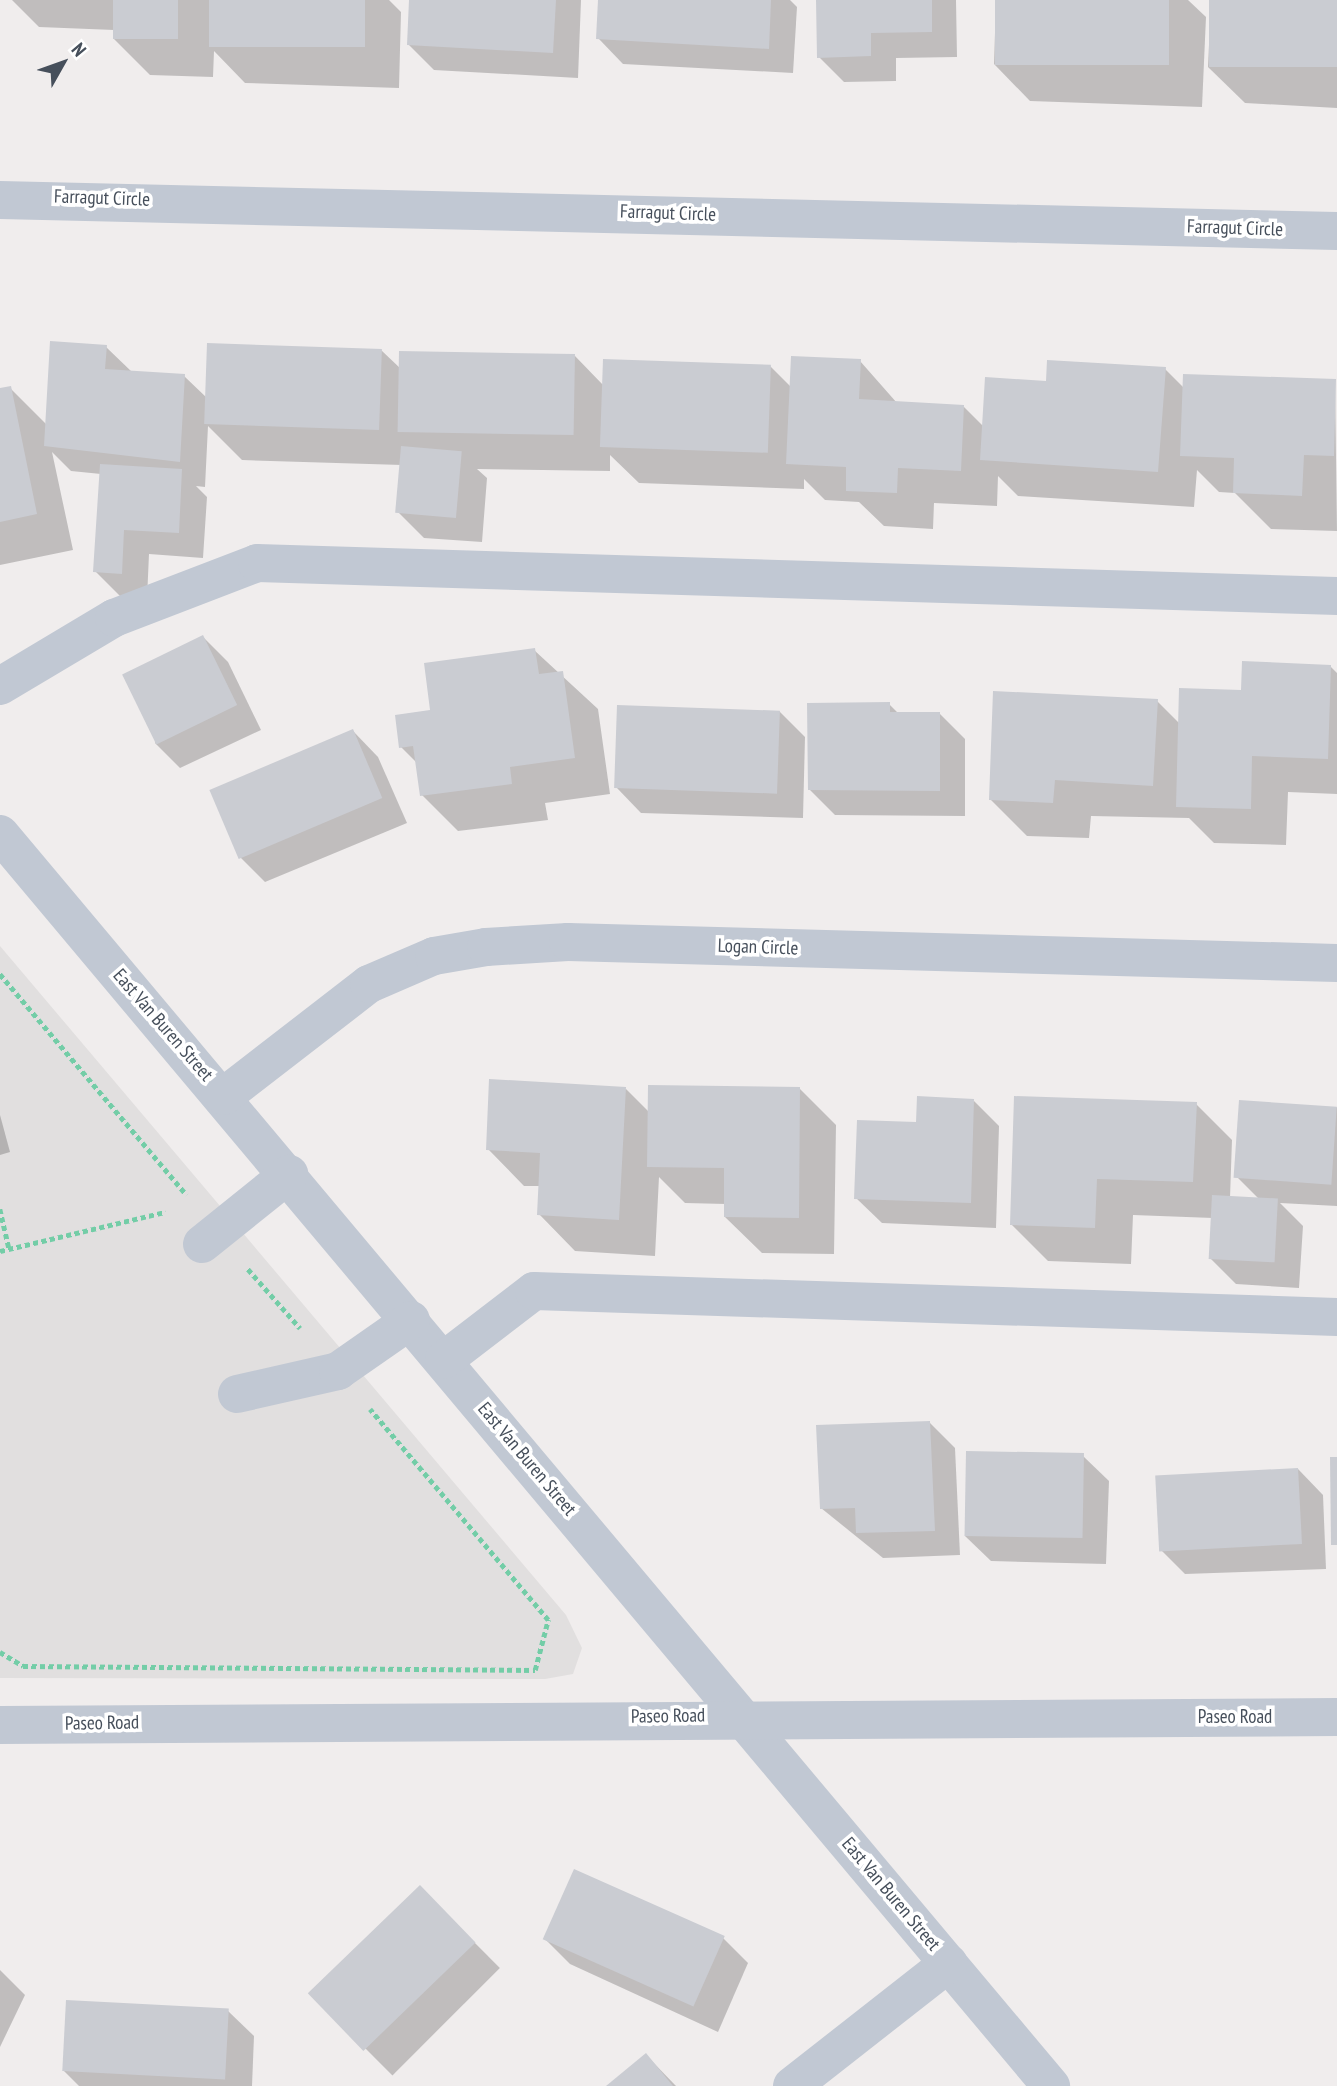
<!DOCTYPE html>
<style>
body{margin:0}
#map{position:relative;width:1337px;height:2086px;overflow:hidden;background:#f0eded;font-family:"PT Sans Narrow",sans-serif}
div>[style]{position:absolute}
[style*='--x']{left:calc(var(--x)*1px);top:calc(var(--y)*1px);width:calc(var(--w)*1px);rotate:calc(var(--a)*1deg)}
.education>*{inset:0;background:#e1dfdf}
.shadow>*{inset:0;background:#0003;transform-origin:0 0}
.building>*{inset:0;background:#caccd2;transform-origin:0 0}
.path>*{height:4.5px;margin-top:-2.25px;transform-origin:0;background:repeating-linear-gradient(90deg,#73cda7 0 5px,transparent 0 8.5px)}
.minor>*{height:38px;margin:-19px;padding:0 19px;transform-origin:19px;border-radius:19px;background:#c1c8d3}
span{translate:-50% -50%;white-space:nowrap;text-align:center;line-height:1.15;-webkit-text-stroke:7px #fff;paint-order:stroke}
.street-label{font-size:19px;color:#464f5b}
.north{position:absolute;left:28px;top:28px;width:70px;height:70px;-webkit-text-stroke:5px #fff;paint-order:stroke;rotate:50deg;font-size:19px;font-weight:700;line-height:28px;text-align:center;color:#464f5b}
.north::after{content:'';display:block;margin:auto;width:24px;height:32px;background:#464f5b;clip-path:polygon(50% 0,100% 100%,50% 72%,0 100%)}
</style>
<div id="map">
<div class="education">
<div style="clip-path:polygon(0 946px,566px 1615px,582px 1648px,573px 1674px,545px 1679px,0 1678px)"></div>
</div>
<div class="shadow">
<div style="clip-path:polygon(12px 0,389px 0,401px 12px,399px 88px,245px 83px,214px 51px,213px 77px,150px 75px,113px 38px,114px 30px,39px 27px)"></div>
<div style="clip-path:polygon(411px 0,581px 0,578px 78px,434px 70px,409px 45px)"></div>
<div style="clip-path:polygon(600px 0,790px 0,797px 7px,793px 73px,623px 64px,598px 38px)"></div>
<div style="clip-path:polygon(818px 0,956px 0,957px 57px,896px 58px,896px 81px,844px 82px,819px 57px)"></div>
<div style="clip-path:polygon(996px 0,1188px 0,1206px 17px,1202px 107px,1030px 101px,994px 64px)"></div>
<div style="clip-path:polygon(1211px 0,1337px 0,1337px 108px,1245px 103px,1208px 67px)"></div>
<div style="clip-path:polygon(106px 347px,132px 372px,184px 376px,207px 398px,381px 350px,401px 369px,575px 356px,604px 386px,770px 366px,792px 388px,860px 361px,897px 403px,964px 407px,984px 427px,1047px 382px,1165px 369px,1184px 388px,1335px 381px,1337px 531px,1271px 529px,1235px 493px,1219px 492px,1197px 470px,1194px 507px,1018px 496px,998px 476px,997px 506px,934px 503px,933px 529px,884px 526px,859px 502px,825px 500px,804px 479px,804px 489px,639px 483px,610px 455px,610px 471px,477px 469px,487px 478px,482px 542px,424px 538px,398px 512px,402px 465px,242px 460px,208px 426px,205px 487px,196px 486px,207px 497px,203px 558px,149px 554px,147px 599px,121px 597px,95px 571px,101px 474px,71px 471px,52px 452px,73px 550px,0 565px,0 390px,10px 388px,47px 425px)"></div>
<div style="clip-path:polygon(203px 637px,228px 662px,261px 730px,180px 768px,155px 743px)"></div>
<div style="clip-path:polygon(534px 650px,598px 709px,610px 794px,545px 803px,548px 820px,458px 831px,422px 795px,418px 764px,401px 747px)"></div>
<div style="clip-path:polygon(1330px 666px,1337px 673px,1337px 794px,1288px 792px,1286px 845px,1214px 843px,1189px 818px,1091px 816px,1089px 838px,1027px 836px,990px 799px,1157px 701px,1180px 724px,1242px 692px)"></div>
<div style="clip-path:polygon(889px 704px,899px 714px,940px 714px,965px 739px,965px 816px,835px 815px,810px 790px)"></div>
<div style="clip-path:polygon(779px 711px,805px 737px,803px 818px,641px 813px,616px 787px)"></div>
<div style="clip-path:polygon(353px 731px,378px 757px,407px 823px,265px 882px,240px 857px)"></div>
<div style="clip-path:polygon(799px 1088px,836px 1125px,834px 1254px,762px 1253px,725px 1217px,726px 1204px,685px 1203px,659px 1177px,655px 1256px,575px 1251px,539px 1214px,540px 1186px,524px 1186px,488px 1149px,626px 1089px,649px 1112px)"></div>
<div style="clip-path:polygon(974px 1101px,999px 1126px,996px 1228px,882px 1223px,856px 1198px)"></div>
<div style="clip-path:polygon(1196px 1104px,1232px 1140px,1230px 1198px,1259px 1199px,1237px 1177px,1337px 1107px,1337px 1206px,1280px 1203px,1303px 1226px,1299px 1288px,1236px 1284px,1210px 1258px,1213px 1218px,1133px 1215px,1131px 1264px,1048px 1261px,1011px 1224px)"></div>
<div style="clip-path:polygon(0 1115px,10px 1152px,0 1155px)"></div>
<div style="clip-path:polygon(930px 1423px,955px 1448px,960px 1555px,883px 1558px,821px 1508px)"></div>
<div style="clip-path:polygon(1083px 1456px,1109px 1481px,1106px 1564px,991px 1561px,965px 1536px)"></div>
<div style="clip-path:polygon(1298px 1469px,1323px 1495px,1326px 1569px,1185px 1574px,1160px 1549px)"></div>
<div style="left:420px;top:1888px;width:113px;height:152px;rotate:45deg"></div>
<div style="clip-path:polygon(723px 1938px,748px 1963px,718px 2032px,570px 1964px,545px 1939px)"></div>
<div style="clip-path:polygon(0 1970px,25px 1995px,0 2047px)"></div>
<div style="clip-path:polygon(228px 2011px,254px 2036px,252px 2086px,79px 2086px,63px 2070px)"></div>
<div style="clip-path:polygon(646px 2055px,676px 2086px,608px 2086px)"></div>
</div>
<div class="building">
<div style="left:113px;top:0;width:65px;height:39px"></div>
<div style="left:209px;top:0;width:156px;height:47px"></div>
<div style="clip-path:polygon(409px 0,556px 0,553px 53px,407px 45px)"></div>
<div style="clip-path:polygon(598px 0,771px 0,769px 49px,596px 39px)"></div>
<div style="clip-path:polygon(816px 0,932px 0,932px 32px,871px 33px,871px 56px,817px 58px)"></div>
<div style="left:995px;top:0;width:174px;height:65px"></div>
<div style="left:1209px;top:0;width:128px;height:67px"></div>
<div style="clip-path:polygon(50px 341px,107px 345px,105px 369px,185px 374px,180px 462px,44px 446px)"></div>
<div style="left:207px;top:343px;width:175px;height:81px;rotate:2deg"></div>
<div style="left:399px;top:351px;width:176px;height:81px;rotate:1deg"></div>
<div style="clip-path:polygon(791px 356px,861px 359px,859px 399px,964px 405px,961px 471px,898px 468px,897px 493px,846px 491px,846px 467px,786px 464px)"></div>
<div style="left:603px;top:359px;width:168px;height:88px;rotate:2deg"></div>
<div style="clip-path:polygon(1047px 360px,1166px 367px,1158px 472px,980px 460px,985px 377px,1046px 381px)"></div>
<div style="clip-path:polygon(1183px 374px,1336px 379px,1334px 456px,1304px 455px,1302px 496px,1233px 493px,1234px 458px,1180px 456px)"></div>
<div style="clip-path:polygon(11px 386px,37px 514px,0 522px,0 388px)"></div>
<div style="left:401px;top:446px;width:61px;height:67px;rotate:5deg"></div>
<div style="clip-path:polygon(100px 464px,182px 469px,179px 533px,124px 530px,122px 574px,93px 572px)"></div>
<div style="left:203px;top:635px;width:78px;height:90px;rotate:64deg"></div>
<div style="clip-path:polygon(535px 648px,539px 674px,563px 671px,575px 758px,510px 767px,512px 784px,420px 796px,413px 746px,399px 748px,395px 715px,430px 710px,424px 663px)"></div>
<div style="clip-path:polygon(1242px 661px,1331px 665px,1328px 759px,1252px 756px,1251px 809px,1176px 807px,1179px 688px,1241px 690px)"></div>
<div style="clip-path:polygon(993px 691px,1158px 699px,1153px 786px,1055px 780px,1053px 803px,989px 800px)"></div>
<div style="clip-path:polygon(890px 702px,890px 712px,940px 712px,940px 791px,808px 790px,807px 703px)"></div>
<div style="left:617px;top:705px;width:163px;height:83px;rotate:2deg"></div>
<div style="left:353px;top:729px;width:75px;height:156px;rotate:67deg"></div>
<div style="clip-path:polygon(489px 1079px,626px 1087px,619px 1220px,537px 1215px,540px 1153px,486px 1150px)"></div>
<div style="clip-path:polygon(648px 1085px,800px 1087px,799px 1218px,724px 1217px,724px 1168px,647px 1167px)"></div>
<div style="clip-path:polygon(917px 1096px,974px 1099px,971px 1203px,854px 1199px,857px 1120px,916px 1122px)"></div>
<div style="clip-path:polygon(1014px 1096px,1197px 1102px,1193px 1182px,1097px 1179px,1095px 1228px,1010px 1225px)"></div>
<div style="left:1239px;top:1100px;width:98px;height:78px;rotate:4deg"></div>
<div style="left:1212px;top:1195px;width:66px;height:64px;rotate:3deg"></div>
<div style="clip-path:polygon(930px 1421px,935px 1531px,856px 1533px,855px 1508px,820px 1509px,816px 1425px)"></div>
<div style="left:966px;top:1451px;width:118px;height:85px;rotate:1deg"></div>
<div style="clip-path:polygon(1330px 1457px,1337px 1457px,1337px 1545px,1331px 1545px)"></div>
<div style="left:1298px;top:1468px;width:76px;height:143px;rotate:87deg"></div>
<div style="left:574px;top:1869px;width:165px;height:77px;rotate:24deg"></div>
<div style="left:420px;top:1885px;width:80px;height:156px;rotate:46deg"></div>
<div style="left:66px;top:2000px;width:163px;height:71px;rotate:3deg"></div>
<div style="clip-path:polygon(646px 2053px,673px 2086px,606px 2086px)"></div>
</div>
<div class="path">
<div style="--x:0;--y:974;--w:289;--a:49.8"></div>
<div style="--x:0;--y:1209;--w:40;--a:77"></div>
<div style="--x:0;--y:1251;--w:170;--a:-13.3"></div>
<div style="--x:248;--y:1269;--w:79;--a:48.6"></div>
<div style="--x:0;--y:1652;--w:27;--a:31"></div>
<div style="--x:23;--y:1666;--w:512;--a:0.45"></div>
<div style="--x:535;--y:1670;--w:52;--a:-75.4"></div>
<div style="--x:548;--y:1620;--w:276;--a:-130.2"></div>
</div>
<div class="minor">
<div style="--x:0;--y:200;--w:1337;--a:1.33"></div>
<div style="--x:0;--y:686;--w:133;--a:-30.8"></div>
<div style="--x:114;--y:618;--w:153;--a:-21"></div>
<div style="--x:257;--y:563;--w:1081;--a:1.75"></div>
<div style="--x:0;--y:834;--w:1635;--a:49.99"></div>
<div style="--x:224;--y:1096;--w:183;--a:-37.7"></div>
<div style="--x:369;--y:984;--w:71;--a:-23.3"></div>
<div style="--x:434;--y:956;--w:53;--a:-9.8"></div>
<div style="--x:486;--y:947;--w:82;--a:-3.5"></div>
<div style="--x:568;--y:942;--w:769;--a:1.56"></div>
<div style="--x:202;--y:1244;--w:112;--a:-38.8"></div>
<div style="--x:444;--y:1360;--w:113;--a:-37.5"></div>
<div style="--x:534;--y:1291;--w:803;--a:1.85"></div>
<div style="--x:237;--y:1394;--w:104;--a:-12.8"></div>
<div style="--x:338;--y:1371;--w:89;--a:-34.9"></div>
<div style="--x:0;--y:1725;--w:1337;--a:-0.34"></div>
<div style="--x:792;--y:2086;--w:199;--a:-38.1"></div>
</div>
<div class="street-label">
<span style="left:102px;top:198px;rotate:2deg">Farragut Circle</span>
<span style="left:668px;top:213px;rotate:2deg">Farragut Circle</span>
<span style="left:1235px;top:228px;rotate:2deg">Farragut Circle</span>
<span style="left:758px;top:947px;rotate:2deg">Logan Circle</span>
<span style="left:163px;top:1025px;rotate:49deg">East Van Buren Street</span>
<span style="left:527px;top:1459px;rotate:50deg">East Van Buren Street</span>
<span style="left:668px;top:1716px;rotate:-1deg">Paseo Road</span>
<span style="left:1235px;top:1717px">Paseo Road</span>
<span style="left:102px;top:1723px;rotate:-1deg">Paseo Road</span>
<span style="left:891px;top:1894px;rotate:50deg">East Van Buren Street</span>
</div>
<div class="north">N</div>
</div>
